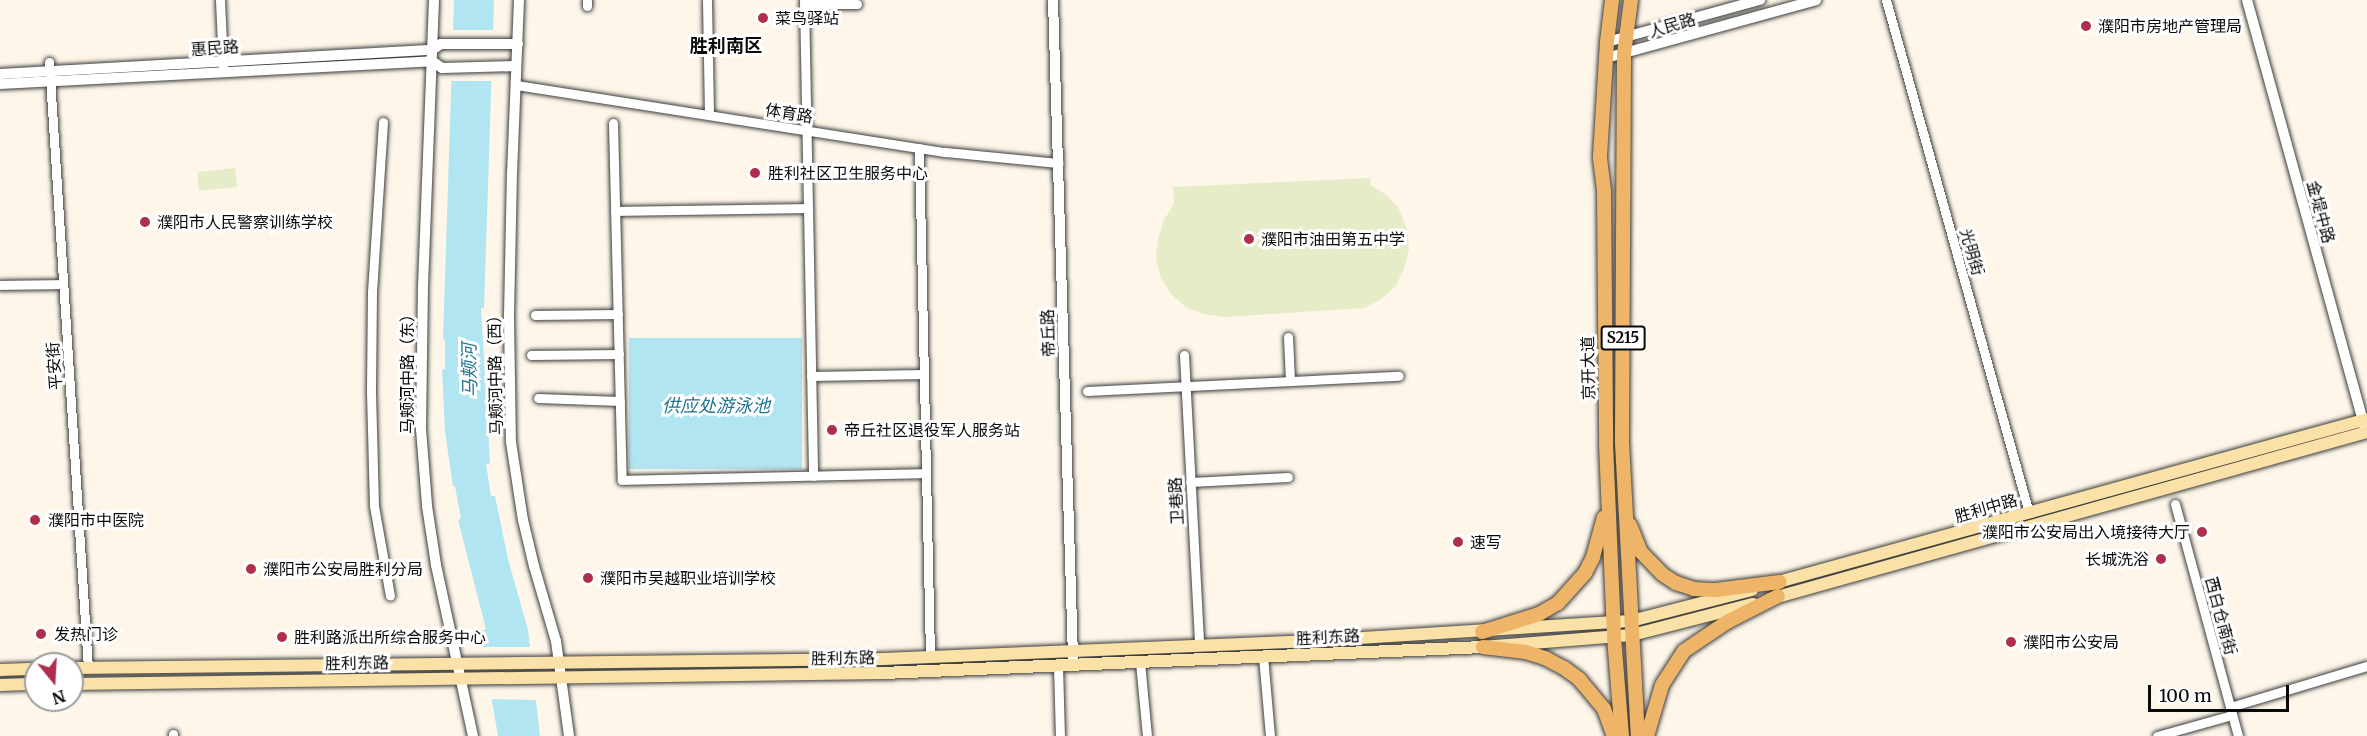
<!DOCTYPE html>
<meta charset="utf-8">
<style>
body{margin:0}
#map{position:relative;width:2367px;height:736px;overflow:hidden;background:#fdf6e9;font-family:Merriweather,"Noto Sans SC",serif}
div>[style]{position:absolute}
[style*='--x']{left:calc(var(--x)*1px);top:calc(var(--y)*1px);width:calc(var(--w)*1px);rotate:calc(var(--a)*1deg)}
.pitch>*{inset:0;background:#e6ecc7;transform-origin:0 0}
.water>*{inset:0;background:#b1e5f1;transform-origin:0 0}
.pier>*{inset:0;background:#fdf6e9;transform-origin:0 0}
.roads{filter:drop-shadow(0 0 2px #3d3d3d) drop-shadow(0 0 2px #3d3d3d)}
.minor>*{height:9px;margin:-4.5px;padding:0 4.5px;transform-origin:4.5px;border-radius:4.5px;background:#fff}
.tertiary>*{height:10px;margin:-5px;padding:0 5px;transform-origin:5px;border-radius:5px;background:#fff}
.secondary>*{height:12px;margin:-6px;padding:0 6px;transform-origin:6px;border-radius:6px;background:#f9e1a8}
.primary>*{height:14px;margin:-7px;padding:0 7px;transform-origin:7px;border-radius:7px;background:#eeb568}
.dots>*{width:16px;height:16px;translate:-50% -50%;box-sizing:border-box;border:3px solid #fff;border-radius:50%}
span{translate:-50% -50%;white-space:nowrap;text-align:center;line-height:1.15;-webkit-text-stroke:6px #fff;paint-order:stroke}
.shield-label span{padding:2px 4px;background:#fff;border:2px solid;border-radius:4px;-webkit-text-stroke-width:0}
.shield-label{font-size:15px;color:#0a0a0a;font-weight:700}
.poi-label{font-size:16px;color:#0a0a0a}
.left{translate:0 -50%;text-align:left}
.right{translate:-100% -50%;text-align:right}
.street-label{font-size:16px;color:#0a0a0a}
.neighbourhood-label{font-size:18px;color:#0a0a0a;font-weight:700}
.water-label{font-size:18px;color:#1e7491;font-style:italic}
.north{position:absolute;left:24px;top:652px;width:60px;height:60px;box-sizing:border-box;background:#fff;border:2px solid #9d9d9d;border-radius:50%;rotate:162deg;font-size:16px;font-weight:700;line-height:24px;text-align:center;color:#0a0a0a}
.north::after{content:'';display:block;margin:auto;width:21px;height:27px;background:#af2e4b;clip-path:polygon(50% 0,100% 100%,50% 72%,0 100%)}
.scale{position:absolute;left:2148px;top:685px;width:141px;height:27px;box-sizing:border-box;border:3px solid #0a0a0a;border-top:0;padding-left:8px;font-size:18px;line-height:21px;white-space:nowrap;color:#0a0a0a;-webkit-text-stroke:4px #fff;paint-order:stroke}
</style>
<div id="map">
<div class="pitch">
<div style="left:235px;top:168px;width:19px;height:38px;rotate:84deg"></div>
<div style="clip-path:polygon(1370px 178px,1371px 186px,1386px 194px,1399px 209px,1407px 229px,1409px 249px,1404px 269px,1395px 287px,1380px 300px,1364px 308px,1224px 317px,1203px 314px,1186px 307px,1171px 294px,1161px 278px,1156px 259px,1158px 239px,1164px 220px,1174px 204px,1173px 187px)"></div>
</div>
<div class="water">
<div style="clip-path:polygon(454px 0,494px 0,484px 308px,481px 308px,490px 463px,486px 464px,491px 496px,495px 496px,508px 559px,528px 630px,540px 736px,498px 736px,480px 631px,486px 629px,458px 520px,461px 519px,455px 486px,453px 486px,445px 432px,442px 370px,445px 369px,445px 340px,443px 339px)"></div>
<div style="left:802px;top:338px;width:131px;height:173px;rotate:90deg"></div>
</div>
<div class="pier">
<div style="left:450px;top:30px;width:46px;height:51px"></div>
<div style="clip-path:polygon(480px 647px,532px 647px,538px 700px,489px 699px)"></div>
</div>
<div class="roads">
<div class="minor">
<div style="--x:220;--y:0;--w:67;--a:87.4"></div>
<div style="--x:707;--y:0;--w:115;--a:89"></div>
<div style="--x:804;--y:0;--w:476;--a:88.9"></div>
<div style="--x:1886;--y:0;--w:533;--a:74.42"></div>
<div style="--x:804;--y:4;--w:53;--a:0"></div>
<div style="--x:587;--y:6;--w:6;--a:-90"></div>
<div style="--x:49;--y:62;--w:607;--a:86.32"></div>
<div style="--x:516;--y:85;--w:434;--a:8.9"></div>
<div style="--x:945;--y:152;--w:114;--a:5.6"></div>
<div style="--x:383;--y:122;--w:170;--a:93.7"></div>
<div style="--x:372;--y:292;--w:100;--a:90.6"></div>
<div style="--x:371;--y:392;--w:114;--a:88.5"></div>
<div style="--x:374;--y:506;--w:91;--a:79.9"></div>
<div style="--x:613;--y:123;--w:357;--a:88.6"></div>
<div style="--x:622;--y:480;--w:304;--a:-1.3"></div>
<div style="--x:919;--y:148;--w:509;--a:88.76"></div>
<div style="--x:615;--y:211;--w:192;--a:-0.9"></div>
<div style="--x:0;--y:285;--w:63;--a:-0.9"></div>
<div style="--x:535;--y:315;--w:83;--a:-0.7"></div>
<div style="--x:1288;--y:337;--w:44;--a:87.4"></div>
<div style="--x:531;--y:355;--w:88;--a:-0.7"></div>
<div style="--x:1184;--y:355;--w:290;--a:87"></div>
<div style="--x:811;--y:376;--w:113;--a:-1"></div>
<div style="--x:1087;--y:391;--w:312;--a:-2.8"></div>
<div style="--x:538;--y:398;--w:82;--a:2.1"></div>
<div style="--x:1190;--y:482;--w:98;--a:-2.9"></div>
<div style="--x:2175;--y:504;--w:240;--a:74.8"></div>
<div style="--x:1263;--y:656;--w:80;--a:85"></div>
<div style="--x:1140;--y:662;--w:74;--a:84.6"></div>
<div style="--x:1058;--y:666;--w:70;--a:88.4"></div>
<div style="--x:2230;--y:707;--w:143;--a:-16.7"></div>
<div style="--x:173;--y:734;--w:2;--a:90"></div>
<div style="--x:2157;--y:736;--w:78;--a:-15.6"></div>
</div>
<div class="tertiary">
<div style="--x:434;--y:0;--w:285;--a:92.2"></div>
<div style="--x:423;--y:285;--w:144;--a:90.8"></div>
<div style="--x:421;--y:429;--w:77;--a:85.5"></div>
<div style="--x:427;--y:506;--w:60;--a:81.3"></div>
<div style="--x:436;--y:565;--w:175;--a:77.8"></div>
<div style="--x:519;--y:0;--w:172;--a:92.3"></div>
<div style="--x:512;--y:172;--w:146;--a:91.2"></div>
<div style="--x:509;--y:318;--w:124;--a:89.1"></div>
<div style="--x:511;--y:442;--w:79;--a:81.3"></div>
<div style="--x:523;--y:520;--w:47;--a:76.6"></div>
<div style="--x:534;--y:566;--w:78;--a:73.7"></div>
<div style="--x:556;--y:641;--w:96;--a:82.2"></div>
<div style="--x:1053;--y:0;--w:659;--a:88.26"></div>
<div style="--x:2247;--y:0;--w:443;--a:74.6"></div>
<div style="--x:1607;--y:42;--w:159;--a:-15.4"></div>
<div style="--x:432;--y:50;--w:11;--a:-34"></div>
<div style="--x:441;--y:44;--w:77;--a:0"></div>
<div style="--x:1606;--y:58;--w:218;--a:-15.4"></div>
<div style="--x:432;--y:61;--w:12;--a:35"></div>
<div style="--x:442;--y:68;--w:74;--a:-1.5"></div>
<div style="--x:0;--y:74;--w:433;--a:-3.2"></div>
<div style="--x:0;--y:84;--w:433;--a:-3"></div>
</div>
<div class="secondary">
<div style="--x:1771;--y:584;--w:618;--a:-15.47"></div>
<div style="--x:1770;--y:599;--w:620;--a:-15.63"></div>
<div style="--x:72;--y:668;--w:811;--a:-0.64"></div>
<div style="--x:883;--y:659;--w:430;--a:-2.4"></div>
<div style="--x:1313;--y:641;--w:319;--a:-3.6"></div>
<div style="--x:1631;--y:621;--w:125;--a:-14.4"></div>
<div style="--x:0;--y:670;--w:36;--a:-2"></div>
<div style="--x:72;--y:684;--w:811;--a:-0.78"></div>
<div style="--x:883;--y:673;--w:601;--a:-2.48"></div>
<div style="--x:1483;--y:647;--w:149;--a:-4.6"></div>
<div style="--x:1632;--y:635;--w:125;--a:-14.4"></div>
<div style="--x:0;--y:685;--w:36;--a:-2"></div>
</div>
<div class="primary">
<div style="--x:1612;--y:0;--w:42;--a:96.8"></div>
<div style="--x:1607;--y:42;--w:116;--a:93.5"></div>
<div style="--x:1600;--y:158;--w:34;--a:83"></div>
<div style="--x:1604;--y:192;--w:252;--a:89.5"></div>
<div style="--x:1606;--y:444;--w:193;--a:87.6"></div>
<div style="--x:1614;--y:637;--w:99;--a:85.4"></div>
<div style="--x:1631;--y:0;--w:54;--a:97.4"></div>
<div style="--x:1624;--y:54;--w:389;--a:90.3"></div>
<div style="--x:1622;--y:443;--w:293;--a:86.9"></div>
<div style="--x:1630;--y:525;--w:29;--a:68"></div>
<div style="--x:1641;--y:552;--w:30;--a:46"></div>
<div style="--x:1662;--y:574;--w:17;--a:33"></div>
<div style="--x:1676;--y:583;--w:19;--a:18"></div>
<div style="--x:1694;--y:589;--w:22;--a:3"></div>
<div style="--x:1716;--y:590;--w:64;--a:-7.2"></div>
<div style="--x:1482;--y:632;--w:60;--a:-17.5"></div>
<div style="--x:1539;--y:614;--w:22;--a:-30"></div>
<div style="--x:1558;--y:603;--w:40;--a:-48"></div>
<div style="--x:1585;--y:573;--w:18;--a:-63"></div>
<div style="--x:1593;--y:557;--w:41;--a:-74.6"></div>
<div style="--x:1483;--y:647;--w:43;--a:6.6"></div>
<div style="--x:1526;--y:652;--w:20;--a:18"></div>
<div style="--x:1545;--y:658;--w:21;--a:28"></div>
<div style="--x:1564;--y:668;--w:19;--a:36"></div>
<div style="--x:1579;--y:679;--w:39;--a:50"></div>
<div style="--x:1604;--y:709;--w:29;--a:70"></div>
<div style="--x:1647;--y:736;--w:53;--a:-73.6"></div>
<div style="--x:1662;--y:685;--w:40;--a:-57.1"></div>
<div style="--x:1684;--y:651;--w:52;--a:-34"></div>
<div style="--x:1727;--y:622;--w:57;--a:-27"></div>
</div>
</div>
<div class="dots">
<div style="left:763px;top:18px;background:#af2e4b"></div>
<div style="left:2086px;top:26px;background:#af2e4b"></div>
<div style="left:755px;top:173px;background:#af2e4b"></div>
<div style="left:145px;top:222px;background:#af2e4b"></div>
<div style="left:1249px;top:239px;background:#af2e4b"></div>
<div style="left:832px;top:430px;background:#af2e4b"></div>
<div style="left:35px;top:520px;background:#af2e4b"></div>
<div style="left:2202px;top:532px;background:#af2e4b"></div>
<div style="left:1458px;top:542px;background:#af2e4b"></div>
<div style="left:2161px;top:559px;background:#af2e4b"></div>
<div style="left:251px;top:569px;background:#af2e4b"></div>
<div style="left:588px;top:578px;background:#af2e4b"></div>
<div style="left:41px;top:634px;background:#af2e4b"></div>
<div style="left:282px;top:637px;background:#af2e4b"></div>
<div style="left:2011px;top:642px;background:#af2e4b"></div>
</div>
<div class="shield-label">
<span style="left:1623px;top:338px">S215</span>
</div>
<div class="poi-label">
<span class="left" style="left:775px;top:18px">菜鸟驿站</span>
<span class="left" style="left:2098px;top:26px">濮阳市房地产管理局</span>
<span class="left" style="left:768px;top:173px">胜利社区卫生服务中心</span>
<span class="left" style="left:157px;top:222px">濮阳市人民警察训练学校</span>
<span class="left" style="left:1261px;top:239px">濮阳市油田第五中学</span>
<span class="left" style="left:844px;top:430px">帝丘社区退役军人服务站</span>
<span class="left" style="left:48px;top:520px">濮阳市中医院</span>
<span class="right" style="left:2190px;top:532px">濮阳市公安局出入境接待大厅</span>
<span class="left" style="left:1470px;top:542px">速写</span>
<span class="right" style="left:2149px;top:559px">长城洗浴</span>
<span class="left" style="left:263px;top:569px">濮阳市公安局胜利分局</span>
<span class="left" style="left:600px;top:578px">濮阳市吴越职业培训学校</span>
<span class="left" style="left:54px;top:634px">发热门诊</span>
<span class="left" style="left:294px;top:637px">胜利路派出所综合服务中心</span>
<span class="left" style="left:2023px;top:642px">濮阳市公安局</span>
</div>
<div class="street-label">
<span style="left:1672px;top:25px;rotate:-16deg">人民路</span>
<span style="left:215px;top:48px;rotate:-4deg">惠民路</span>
<span style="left:789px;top:113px;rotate:9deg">体育路</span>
<span style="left:2321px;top:212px;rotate:75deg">金堤中路</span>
<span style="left:1972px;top:252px;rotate:74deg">光明街</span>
<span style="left:1048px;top:333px;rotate:-92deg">帝丘路</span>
<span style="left:54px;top:366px;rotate:-94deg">平安街</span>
<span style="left:1588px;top:368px;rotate:-91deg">京开大道</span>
<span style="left:407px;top:370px;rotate:-90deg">马颊河中路（东）</span>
<span style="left:495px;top:371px;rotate:-91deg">马颊河中路（西）</span>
<span style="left:1176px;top:501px;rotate:-93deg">卫巷路</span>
<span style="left:1986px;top:508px;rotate:-16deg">胜利中路</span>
<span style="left:2221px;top:616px;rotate:75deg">西白仓南街</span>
<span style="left:1328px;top:637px;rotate:-3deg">胜利东路</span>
<span style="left:843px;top:658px;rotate:-1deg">胜利东路</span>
<span style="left:357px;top:663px;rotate:-1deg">胜利东路</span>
</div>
<div class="neighbourhood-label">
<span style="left:726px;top:46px">胜利南区</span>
</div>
<div class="water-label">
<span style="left:470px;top:370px;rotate:-91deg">马颊河</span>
<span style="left:716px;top:406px">供应处游泳池</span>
</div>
<div class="north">N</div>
<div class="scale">100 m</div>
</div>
